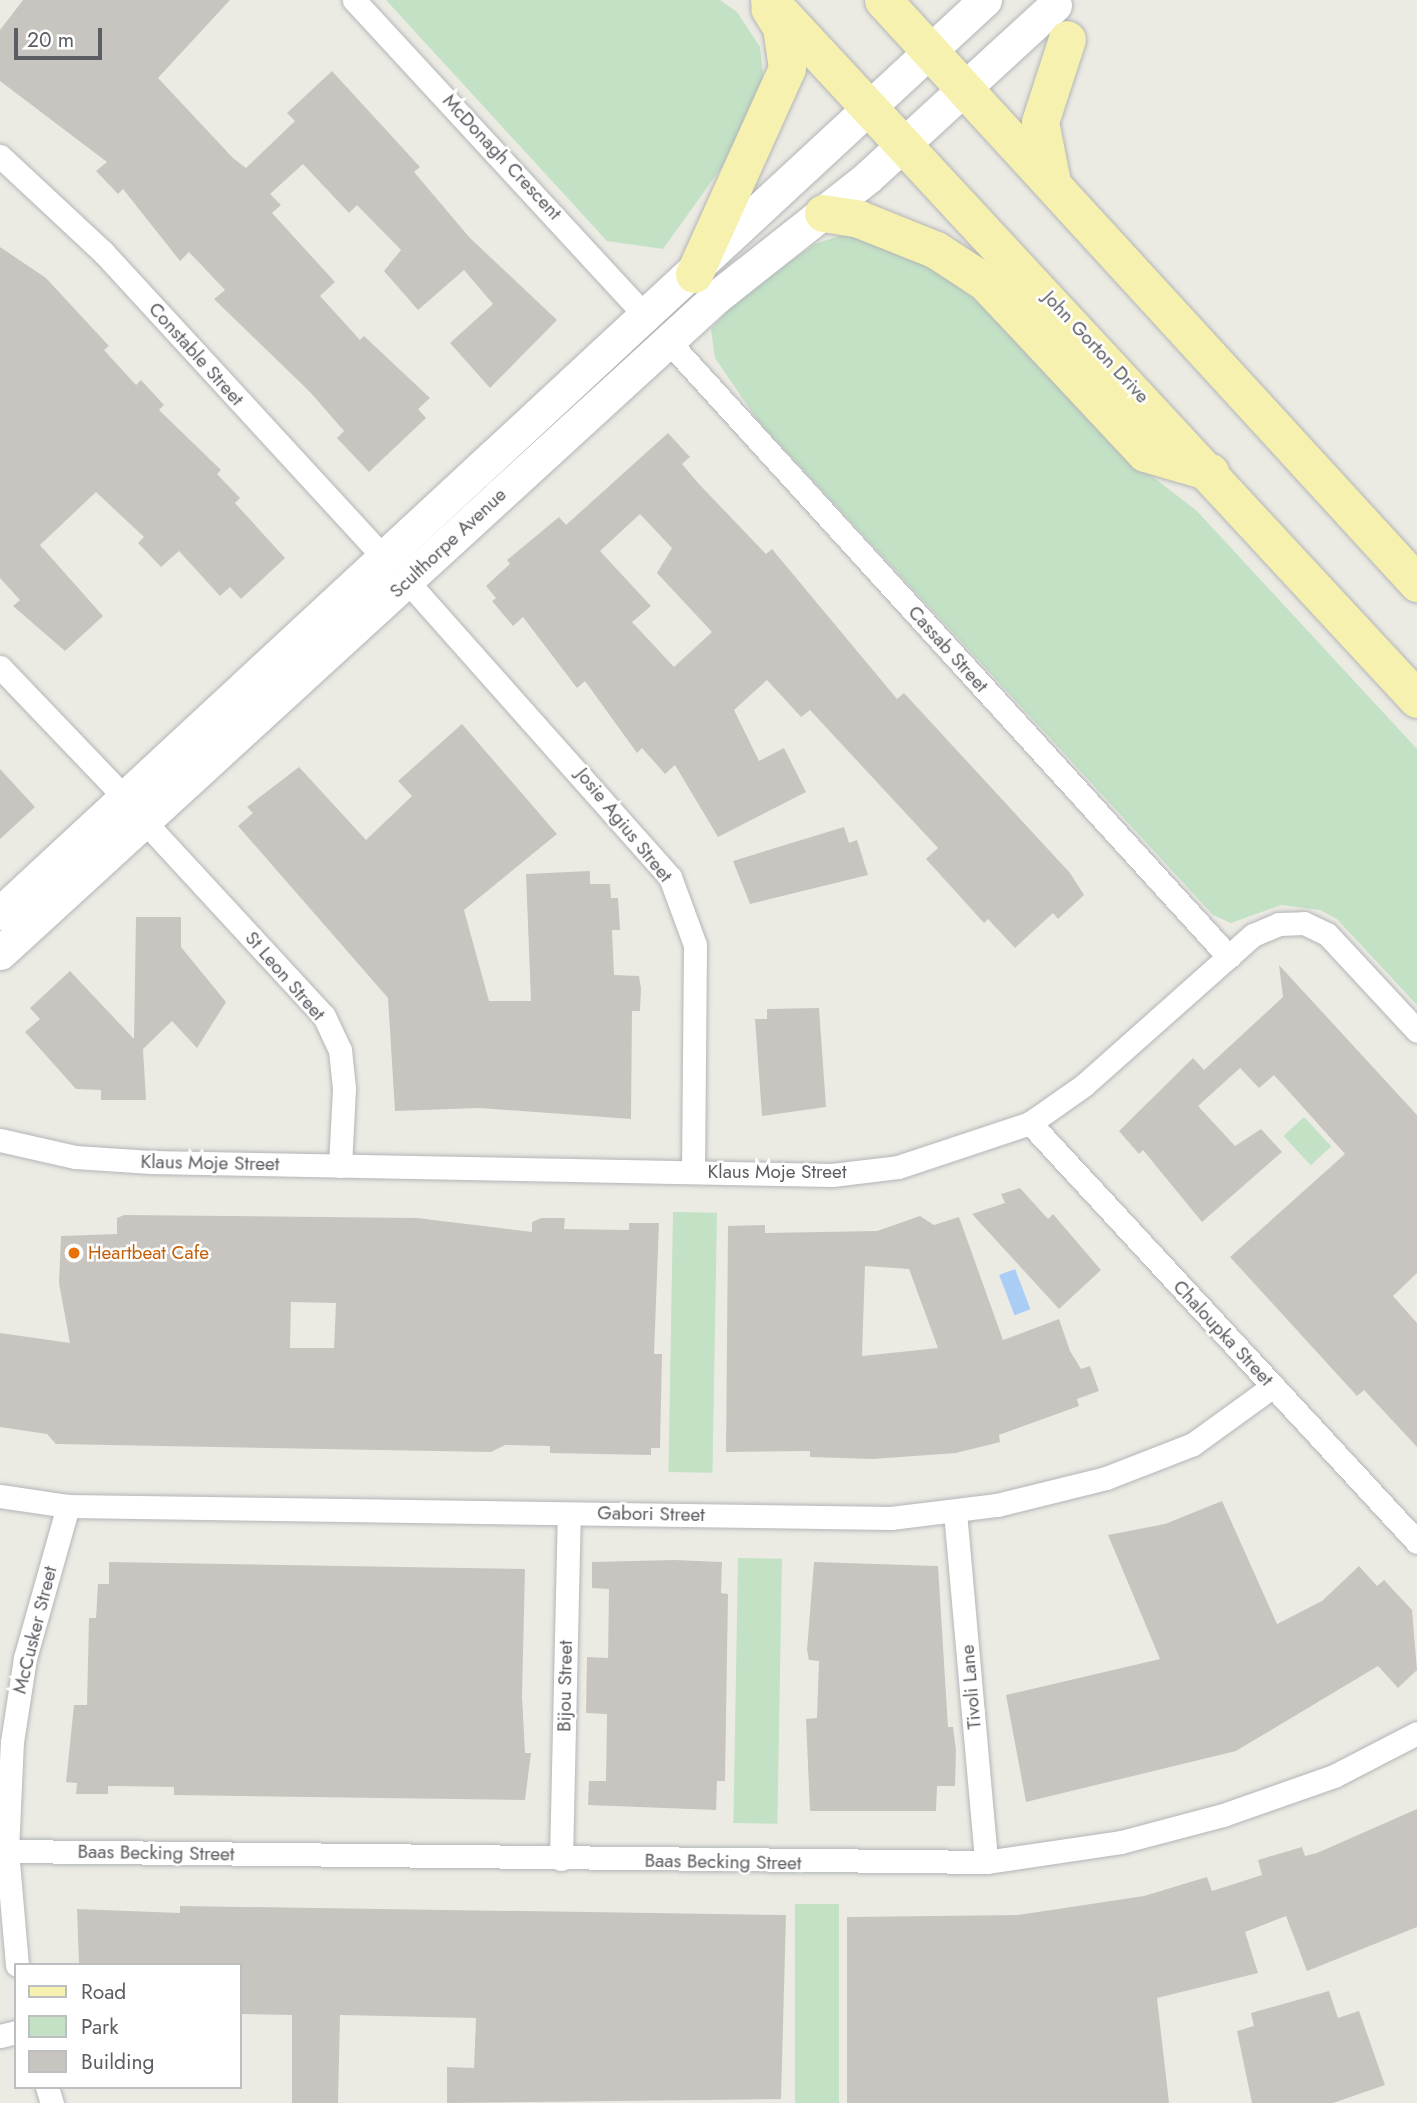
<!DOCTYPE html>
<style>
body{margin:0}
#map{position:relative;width:1417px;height:2103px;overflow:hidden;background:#ecebe3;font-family:Jost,sans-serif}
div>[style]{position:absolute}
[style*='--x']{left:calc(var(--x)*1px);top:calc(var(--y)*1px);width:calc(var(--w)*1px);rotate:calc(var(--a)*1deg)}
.green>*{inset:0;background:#c2e1c5;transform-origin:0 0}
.water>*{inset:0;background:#aacdf5;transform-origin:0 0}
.building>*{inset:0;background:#c8c5c0}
.roads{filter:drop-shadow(0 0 2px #b3b5b9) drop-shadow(0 0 2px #b3b5b9)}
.street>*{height:23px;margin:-11.5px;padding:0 11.5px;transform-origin:11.5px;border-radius:11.5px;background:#fff}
.secondary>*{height:33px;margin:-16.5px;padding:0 16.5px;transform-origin:16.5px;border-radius:16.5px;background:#fff}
.primary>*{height:37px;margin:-18.5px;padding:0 18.5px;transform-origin:18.5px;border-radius:18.5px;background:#f6f1ae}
.dots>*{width:19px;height:19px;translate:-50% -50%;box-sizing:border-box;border:4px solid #fff;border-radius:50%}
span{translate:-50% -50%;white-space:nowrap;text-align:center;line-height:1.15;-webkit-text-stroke:5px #fff;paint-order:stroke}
.street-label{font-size:19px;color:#5b5d62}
.food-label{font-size:19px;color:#c56008}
.left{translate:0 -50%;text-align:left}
.legend{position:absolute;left:14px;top:1963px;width:228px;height:126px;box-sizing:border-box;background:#fff;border:2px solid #bdbec0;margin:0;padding:9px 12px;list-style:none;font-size:21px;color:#5b5d62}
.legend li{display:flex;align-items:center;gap:14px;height:35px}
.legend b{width:35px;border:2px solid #bdbec0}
.scale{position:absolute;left:14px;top:28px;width:88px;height:32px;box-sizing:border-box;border:4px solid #5b5d62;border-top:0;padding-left:9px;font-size:21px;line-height:24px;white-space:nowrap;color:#5b5d62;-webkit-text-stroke:5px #fff;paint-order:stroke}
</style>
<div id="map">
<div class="green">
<div style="clip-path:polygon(386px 0,720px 0,737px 12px,760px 47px,764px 82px,749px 129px,663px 249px,607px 241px)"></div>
<div style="clip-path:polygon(842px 235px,874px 239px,941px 273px,1000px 320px,1127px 457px,1197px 511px,1417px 749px,1417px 1005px,1337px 919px,1320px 910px,1281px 905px,1231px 923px,1213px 915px,758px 421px,715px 358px,711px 329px,744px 293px,815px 244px)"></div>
<div style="left:1304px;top:1117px;width:40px;height:28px;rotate:47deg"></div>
<div style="left:673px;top:1212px;width:44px;height:260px;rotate:1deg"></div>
<div style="left:738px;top:1558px;width:44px;height:265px;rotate:1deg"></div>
<div style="left:795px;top:1904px;width:44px;height:199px"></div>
</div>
<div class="water">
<div style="left:1015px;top:1269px;width:43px;height:17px;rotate:69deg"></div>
</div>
<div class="building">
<div style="clip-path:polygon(23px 0,230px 0,158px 78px,233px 158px,246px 168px,295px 121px,287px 113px,332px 71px,420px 167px,414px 172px,470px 238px,557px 320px,490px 388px,450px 343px,493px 304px,464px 270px,418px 310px,384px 271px,401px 250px,357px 205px,349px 213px,303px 164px,270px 194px,281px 205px,272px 213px,335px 282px,320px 296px,360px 340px,364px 336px,430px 398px,418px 409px,426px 418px,369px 472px,337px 438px,344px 431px,310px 392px,214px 299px,225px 290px,189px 252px,180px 261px,123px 189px,118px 194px,96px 171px,107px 162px,0 81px,0 30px)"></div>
<div style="clip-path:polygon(0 247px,46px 278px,109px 346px,104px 350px,136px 385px,141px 380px,164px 405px,159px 410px,221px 470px,217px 474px,240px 498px,235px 503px,285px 558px,241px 599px,230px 587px,220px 596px,179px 551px,161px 567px,138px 543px,144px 537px,96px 492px,40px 545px,103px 616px,65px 651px,13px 606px,20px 600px,0 578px)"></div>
<div style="clip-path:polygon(evenodd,668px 433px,690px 457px,682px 464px,698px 483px,766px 554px,772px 549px,897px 699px,904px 693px,1070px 873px,1084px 895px,1058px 919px,1053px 913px,1015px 948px,988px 919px,984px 923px,926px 859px,938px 848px,810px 710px,801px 717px,767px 680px,734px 710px,759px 761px,784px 748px,806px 792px,718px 837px,675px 765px,665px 774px,642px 748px,637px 753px,585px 681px,577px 688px,523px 617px,513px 626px,492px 601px,496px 598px,486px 586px,510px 564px,507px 560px,559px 517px,566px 525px,668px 433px,640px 514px,672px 548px,657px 573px,712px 632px,674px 667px,632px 622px,651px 606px,600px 551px,640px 514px)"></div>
<div style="clip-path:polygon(462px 724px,557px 834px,464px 910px,489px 1001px,531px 1001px,526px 874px,590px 871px,590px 884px,610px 884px,611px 898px,618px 898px,620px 930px,612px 930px,614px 975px,639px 976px,641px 988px,640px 1011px,632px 1011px,631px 1119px,479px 1108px,395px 1111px,388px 998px,238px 826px,253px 813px,247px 807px,299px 767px,366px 840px,412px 796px,398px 781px)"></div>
<div style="clip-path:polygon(0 769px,35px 807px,0 839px)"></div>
<div style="clip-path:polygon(844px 827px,849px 843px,857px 840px,868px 875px,750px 904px,733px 861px)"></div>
<div style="clip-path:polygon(136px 917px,181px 917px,181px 947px,226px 1002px,197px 1048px,172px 1021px,143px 1049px,146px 1100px,101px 1100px,101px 1090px,76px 1089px,25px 1032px,40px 1019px,30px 1008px,70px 971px,134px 1039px)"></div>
<div style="clip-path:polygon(1279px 965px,1417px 1115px,1417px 1273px,1393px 1296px,1417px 1323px,1417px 1447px,1364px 1390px,1357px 1396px,1230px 1257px,1345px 1154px,1274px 1075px,1259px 1088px,1240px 1068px,1198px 1106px,1235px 1146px,1261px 1129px,1282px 1152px,1202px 1222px,1143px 1150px,1139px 1154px,1119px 1131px,1193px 1058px,1204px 1070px,1283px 997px)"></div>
<div style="clip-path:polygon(819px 1008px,826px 1107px,762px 1116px,755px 1019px,767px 1019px,767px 1009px)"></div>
<div style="clip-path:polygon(1020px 1188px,1048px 1219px,1053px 1214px,1101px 1270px,1059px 1309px,972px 1214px,1005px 1203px,1001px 1194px)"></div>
<div style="clip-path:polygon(evenodd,124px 1215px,417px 1218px,532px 1232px,532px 1222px,541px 1218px,565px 1218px,564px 1229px,629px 1230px,629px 1223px,659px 1223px,654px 1354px,662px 1354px,660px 1448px,651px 1448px,651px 1455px,550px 1453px,550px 1446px,505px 1445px,491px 1452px,56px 1444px,47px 1434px,0 1427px,0 1333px,70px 1343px,59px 1283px,61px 1236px,117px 1234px,117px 1218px,124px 1215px,291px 1302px,336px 1303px,334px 1348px,290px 1348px,291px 1302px)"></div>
<div style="clip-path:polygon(evenodd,920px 1216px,934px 1225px,959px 1217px,1003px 1340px,1059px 1319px,1070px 1351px,1081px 1369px,1090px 1366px,1099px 1391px,1077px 1399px,1079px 1406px,999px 1435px,1000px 1442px,956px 1453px,873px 1459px,810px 1457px,810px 1451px,726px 1452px,728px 1226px,765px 1225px,765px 1233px,877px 1231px,920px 1216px,865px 1266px,909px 1269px,938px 1348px,862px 1356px,865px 1266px)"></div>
<div style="clip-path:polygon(1222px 1501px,1277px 1624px,1322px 1601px,1359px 1566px,1377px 1586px,1384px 1580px,1412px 1610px,1417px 1670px,1398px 1688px,1378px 1666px,1236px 1751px,1026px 1802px,1006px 1695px,1160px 1659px,1108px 1535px,1165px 1524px)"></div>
<div style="clip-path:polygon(674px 1560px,722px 1562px,721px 1593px,728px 1594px,725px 1781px,717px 1781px,716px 1810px,588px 1805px,589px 1781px,606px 1781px,607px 1714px,586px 1713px,587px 1657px,608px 1658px,609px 1589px,592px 1588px,592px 1562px)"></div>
<div style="clip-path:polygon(109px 1562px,525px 1569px,522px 1696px,525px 1753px,531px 1753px,525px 1800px,174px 1795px,174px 1787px,116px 1786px,108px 1786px,108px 1794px,76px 1794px,77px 1783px,66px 1782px,74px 1705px,87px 1705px,89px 1618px,96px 1618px,98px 1584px,109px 1584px)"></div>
<div style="clip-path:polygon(814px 1562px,938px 1566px,948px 1727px,953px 1727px,956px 1750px,955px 1786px,937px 1786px,936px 1811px,810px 1811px,806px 1719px,817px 1718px,819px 1661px,809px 1660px,807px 1650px)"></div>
<div style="clip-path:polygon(1417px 1809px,1417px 1927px,1307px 1971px,1286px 1916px,1245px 1932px,1258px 1973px,1157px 1998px,1169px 2103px,847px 2103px,847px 1917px,1018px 1915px,1144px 1896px,1207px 1877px,1212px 1891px,1262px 1875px,1258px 1860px,1302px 1847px,1305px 1856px,1317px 1853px)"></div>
<div style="clip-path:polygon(180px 1906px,786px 1915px,781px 2099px,447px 2103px,447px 2067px,474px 2068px,476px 2018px,340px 2015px,338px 2103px,292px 2103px,292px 2015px,240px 2014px,240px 1965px,79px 1965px,77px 1909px,180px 1913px)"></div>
<div style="clip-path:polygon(1329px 1991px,1338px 2018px,1359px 2011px,1385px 2085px,1333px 2103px,1252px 2103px,1237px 2031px,1254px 2026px,1251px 2013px)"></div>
</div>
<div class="roads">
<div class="street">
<div style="--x:354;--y:0;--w:432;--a:47.3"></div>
<div style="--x:0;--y:156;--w:141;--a:43"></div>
<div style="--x:103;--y:252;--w:417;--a:47.4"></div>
<div style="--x:668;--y:341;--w:833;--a:47.68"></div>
<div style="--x:407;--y:581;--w:396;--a:48.4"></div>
<div style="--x:670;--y:877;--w:72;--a:69.8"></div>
<div style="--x:695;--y:945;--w:226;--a:90.5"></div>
<div style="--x:0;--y:667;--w:181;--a:46.3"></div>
<div style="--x:144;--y:821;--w:265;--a:47.3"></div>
<div style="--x:324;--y:1016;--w:38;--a:65"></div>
<div style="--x:340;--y:1050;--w:39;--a:84"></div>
<div style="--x:344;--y:1089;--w:77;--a:93"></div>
<div style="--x:1030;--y:1123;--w:570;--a:47.27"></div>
<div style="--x:0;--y:1140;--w:77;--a:12.8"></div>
<div style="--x:75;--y:1157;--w:76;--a:3.8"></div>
<div style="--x:151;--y:1162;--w:681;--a:1.09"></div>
<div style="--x:832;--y:1175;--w:66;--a:-6.9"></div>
<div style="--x:898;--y:1167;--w:139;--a:-18.4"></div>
<div style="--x:1030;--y:1123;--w:66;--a:-35.1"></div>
<div style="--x:1084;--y:1085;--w:226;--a:-41.6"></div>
<div style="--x:1253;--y:935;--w:28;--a:-23"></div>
<div style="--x:1279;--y:924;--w:25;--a:-2"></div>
<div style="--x:1304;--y:923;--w:25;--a:26"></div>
<div style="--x:1327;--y:934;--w:132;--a:47.1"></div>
<div style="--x:0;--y:1496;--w:69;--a:8.4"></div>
<div style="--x:68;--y:1506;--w:823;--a:0.84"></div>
<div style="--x:891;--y:1518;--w:107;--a:-7"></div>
<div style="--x:997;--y:1505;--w:112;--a:-13.9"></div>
<div style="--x:1106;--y:1478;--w:93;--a:-21.3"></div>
<div style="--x:1193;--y:1444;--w:99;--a:-35.9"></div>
<div style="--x:955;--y:1512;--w:351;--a:84.9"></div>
<div style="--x:7;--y:1851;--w:979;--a:0.64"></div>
<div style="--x:986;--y:1862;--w:136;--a:-8.4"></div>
<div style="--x:1121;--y:1842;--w:106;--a:-14.8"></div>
<div style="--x:1223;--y:1815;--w:118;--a:-19.4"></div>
<div style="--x:1334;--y:1776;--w:93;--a:-27.4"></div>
<div style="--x:561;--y:1859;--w:345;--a:-88.7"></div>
<div style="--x:17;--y:1965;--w:114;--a:-95"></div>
<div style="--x:7;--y:1851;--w:109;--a:-87.4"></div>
<div style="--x:12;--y:1742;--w:85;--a:-81.2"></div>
<div style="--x:25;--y:1658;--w:158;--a:-74.2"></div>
<div style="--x:0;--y:2036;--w:16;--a:-14"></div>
<div style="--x:47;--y:2087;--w:17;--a:73"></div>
</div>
<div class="secondary">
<div style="--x:0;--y:913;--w:1343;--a:-42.83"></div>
<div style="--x:0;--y:953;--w:970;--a:-42.49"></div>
<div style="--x:715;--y:298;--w:195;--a:-38.3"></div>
<div style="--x:868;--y:177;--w:254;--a:-42.6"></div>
</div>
<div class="primary">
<div style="--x:769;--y:0;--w:953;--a:47.17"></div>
<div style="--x:883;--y:0;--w:791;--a:47.51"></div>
<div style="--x:1052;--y:182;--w:61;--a:-101.3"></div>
<div style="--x:1040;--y:122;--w:87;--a:-72"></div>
<div style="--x:823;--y:213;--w:36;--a:9"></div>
<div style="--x:859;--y:219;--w:83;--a:21.9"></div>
<div style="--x:936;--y:250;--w:59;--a:33.1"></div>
<div style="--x:985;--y:282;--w:234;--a:46.9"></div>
<div style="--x:1145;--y:453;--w:68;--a:16.3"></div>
<div style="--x:694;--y:274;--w:226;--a:-65.7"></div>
<div style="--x:787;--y:68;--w:41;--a:-98.3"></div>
<div style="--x:781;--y:27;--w:22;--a:-122"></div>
</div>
</div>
<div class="dots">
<div style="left:74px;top:1253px;background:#e8710a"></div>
</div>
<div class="street-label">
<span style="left:502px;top:157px;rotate:47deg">McDonagh Crescent</span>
<span style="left:1096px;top:347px;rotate:47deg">John Gorton Drive</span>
<span style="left:196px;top:354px;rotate:48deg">Constable Street</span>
<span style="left:448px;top:543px;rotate:-43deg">Sculthorpe Avenue</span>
<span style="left:948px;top:649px;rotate:48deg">Cassab Street</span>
<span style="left:624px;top:825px;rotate:51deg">Josie Agius Street</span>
<span style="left:285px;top:976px;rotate:49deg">St Leon Street</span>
<span style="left:210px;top:1163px;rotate:1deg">Klaus Moje Street</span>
<span style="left:777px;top:1172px">Klaus Moje Street</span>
<span style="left:1223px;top:1333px;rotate:47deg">Chaloupka Street</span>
<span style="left:651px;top:1514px;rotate:1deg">Gabori Street</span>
<span style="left:35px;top:1630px;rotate:-76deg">McCusker Street</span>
<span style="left:565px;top:1686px;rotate:-89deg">Bijou Street</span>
<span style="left:971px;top:1687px;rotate:-95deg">Tivoli Lane</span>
<span style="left:156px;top:1853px;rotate:1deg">Baas Becking Street</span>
<span style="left:723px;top:1862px;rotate:1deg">Baas Becking Street</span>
</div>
<div class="food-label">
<span class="left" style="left:88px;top:1253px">Heartbeat Cafe</span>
</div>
<ul class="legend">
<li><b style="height:9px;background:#f6f1ae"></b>Road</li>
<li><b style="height:19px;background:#c2e1c5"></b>Park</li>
<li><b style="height:19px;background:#c8c5c0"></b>Building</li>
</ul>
<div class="scale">20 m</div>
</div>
